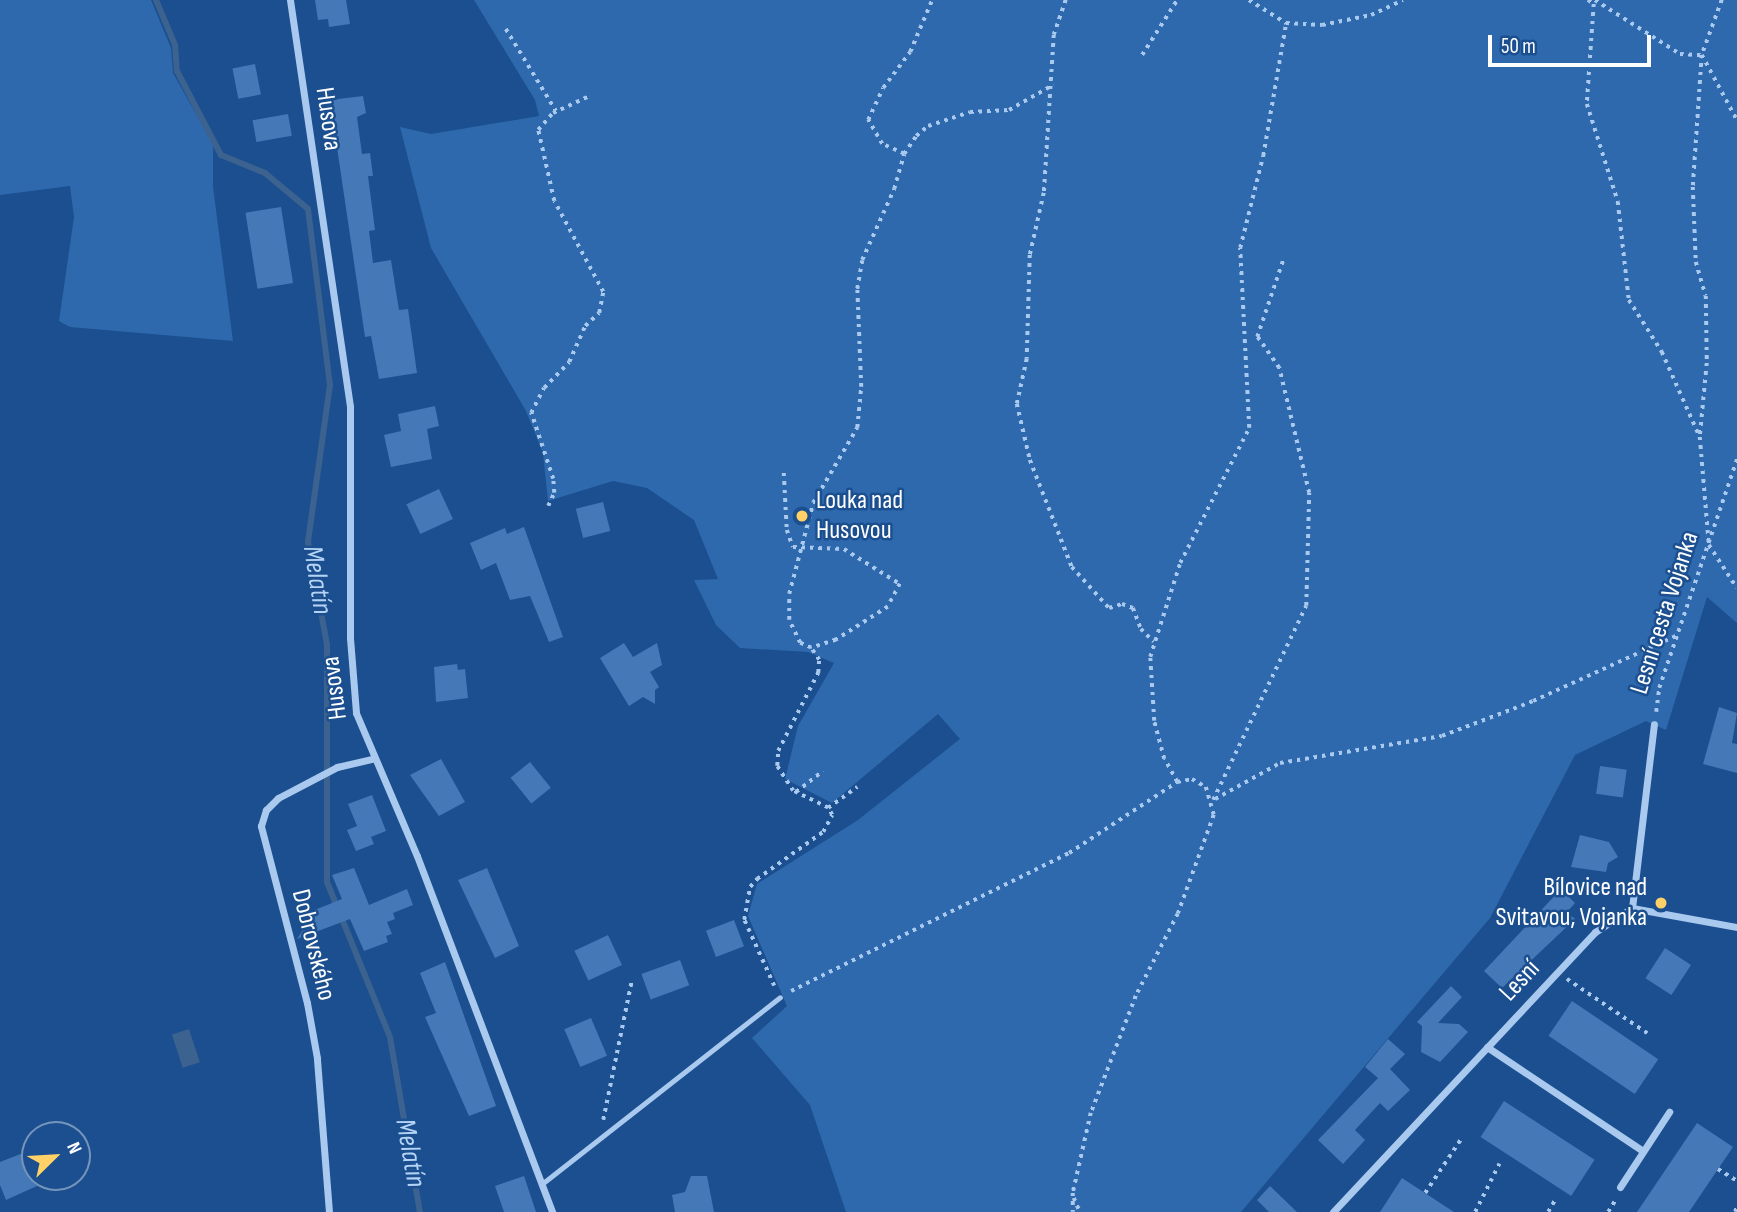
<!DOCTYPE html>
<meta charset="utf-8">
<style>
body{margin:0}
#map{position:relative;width:1737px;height:1212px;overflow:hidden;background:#1b4f8f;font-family:"Sofia Sans Condensed",sans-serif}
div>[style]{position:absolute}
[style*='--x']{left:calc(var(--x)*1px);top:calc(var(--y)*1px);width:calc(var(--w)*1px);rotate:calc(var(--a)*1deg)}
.green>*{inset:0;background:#2e69ad}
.water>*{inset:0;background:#3c6290;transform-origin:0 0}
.stream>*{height:6px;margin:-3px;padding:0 3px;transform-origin:3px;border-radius:3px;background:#3c6290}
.building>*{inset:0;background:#4478b7;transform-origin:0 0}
.path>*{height:3.5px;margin-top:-1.75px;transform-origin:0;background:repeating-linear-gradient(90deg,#a9c9ee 0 3.5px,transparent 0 8.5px)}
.lane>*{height:5px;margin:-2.5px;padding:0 2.5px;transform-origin:2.5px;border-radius:2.5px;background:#a9c9ee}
.street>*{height:7px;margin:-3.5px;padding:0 3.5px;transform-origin:3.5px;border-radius:3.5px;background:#a9c9ee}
.dots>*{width:19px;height:19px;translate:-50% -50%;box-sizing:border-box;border:4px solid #1b4f8f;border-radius:50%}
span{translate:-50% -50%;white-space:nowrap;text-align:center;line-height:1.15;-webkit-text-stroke:5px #1b4f8f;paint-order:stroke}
.street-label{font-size:26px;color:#fff}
.poi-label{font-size:26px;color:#fff}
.left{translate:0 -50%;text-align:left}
.right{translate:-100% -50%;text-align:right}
.water-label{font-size:28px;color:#b5d3f5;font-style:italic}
.north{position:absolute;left:21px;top:1121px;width:70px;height:70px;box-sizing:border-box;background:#1b4f8f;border:2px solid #7695bc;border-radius:50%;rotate:66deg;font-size:19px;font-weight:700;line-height:28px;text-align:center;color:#fff}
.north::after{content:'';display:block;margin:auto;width:24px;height:32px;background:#ffd166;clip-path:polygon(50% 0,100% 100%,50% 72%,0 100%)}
.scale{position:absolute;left:1488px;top:35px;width:163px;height:32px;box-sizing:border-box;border:4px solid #fff;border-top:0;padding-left:9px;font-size:21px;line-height:24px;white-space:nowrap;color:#fff;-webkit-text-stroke:5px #1b4f8f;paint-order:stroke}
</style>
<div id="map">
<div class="green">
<div style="clip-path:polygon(0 0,151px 0,171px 48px,173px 73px,213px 144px,213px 187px,233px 341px,70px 327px,59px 321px,74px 217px,70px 186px,0 195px)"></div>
<div style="clip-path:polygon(474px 0,1737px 0,1737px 623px,1707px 597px,1666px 730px,1646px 721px,1575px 755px,1490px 918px,1241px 1212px,846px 1212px,810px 1105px,752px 1038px,787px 1006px,748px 916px,757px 884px,858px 820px,960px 739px,938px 714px,832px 803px,785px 779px,798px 726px,834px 663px,808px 652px,740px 648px,716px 625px,694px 580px,718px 579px,694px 520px,647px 488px,613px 481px,548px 501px,543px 453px,526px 411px,431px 248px,400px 127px,431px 134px,539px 116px,535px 100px)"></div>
</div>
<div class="water">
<div style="left:189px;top:1029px;width:35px;height:18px;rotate:72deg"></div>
</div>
<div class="stream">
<div style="--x:156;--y:0;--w:49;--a:67.1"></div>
<div style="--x:175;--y:45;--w:26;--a:86"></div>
<div style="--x:177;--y:71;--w:95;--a:62.4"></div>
<div style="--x:221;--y:155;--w:48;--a:22.2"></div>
<div style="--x:265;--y:173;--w:56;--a:39.9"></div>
<div style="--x:308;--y:209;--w:177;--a:82.9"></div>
<div style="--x:330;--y:385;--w:159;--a:98"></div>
<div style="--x:308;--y:542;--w:105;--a:79.5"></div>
<div style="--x:327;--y:645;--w:237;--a:90"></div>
<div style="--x:327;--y:882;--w:167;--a:67.9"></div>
<div style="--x:390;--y:1037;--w:178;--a:80.3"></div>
</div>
<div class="building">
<div style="clip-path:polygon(315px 0,346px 0,350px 24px,329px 27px,328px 19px,318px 20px)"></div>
<div style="left:255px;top:64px;width:31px;height:23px;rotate:79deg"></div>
<div style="clip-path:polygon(363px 96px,366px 113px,357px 117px,362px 154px,370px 153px,373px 176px,368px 176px,375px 230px,369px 231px,373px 263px,391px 260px,399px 310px,408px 309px,417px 373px,379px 379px,371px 336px,365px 337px,330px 100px)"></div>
<div style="left:288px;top:114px;width:22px;height:36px;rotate:80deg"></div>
<div style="left:281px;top:207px;width:77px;height:36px;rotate:81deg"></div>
<div style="clip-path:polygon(435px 406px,439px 426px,427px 429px,432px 459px,391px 467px,384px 435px,401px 431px,398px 414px)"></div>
<div style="left:439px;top:489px;width:33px;height:36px;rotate:65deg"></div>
<div style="left:603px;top:502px;width:30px;height:28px;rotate:76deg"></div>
<div style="clip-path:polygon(524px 527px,563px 637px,549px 642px,530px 596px,510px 600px,496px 563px,481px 570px,470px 543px,505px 528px,507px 534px)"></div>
<div style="clip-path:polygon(624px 643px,633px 657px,657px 643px,662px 665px,650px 672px,659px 687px,655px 690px,655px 704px,643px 697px,629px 706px,600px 658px)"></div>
<div style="clip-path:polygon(457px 664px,458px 670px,465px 669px,468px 698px,436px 702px,434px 667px)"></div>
<div style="clip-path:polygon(1719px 707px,1737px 713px,1732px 743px,1737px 744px,1737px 773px,1703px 764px)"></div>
<div style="clip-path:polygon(441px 759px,465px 802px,439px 816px,410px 775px)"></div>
<div style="left:530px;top:762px;width:33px;height:25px;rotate:51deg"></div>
<div style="left:1600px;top:766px;width:27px;height:28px;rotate:8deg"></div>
<div style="clip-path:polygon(372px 795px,386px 831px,371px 837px,374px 844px,356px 851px,347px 830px,357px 826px,348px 804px)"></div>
<div style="clip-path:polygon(1580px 835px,1609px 842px,1618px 857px,1608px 863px,1606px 872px,1571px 867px)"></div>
<div style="clip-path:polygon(354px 868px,369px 905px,407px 889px,413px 905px,393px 913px,395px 919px,387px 922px,392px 934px,386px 936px,388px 942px,364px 951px,350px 919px,297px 939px,306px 925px,302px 915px,342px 899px,332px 875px)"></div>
<div style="clip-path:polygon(487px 868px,519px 946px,495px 958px,458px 880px)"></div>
<div style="clip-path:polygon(1561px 889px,1575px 903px,1567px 912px,1575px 919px,1502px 988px,1484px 971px)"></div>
<div style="left:734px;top:920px;width:28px;height:30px;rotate:69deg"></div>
<div style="left:608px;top:935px;width:33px;height:37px;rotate:65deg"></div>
<div style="left:1665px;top:948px;width:31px;height:36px;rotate:33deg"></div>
<div style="left:680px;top:960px;width:27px;height:41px;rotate:70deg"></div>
<div style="clip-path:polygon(445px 962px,496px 1106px,469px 1116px,425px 1017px,436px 1013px,420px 973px)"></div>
<div style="clip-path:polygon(1451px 986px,1462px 997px,1438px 1023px,1459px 1024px,1468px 1032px,1440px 1062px,1421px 1052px,1422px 1026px,1417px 1022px)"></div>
<div style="left:1572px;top:1001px;width:104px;height:42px;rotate:34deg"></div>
<div style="left:591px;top:1018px;width:41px;height:29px;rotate:67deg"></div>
<div style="clip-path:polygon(1388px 1039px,1405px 1054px,1390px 1069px,1410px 1090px,1388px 1111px,1380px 1103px,1355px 1130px,1365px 1140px,1343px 1164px,1318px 1140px,1378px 1078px,1365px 1067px)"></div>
<div style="left:1504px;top:1101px;width:108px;height:43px;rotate:33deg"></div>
<div style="clip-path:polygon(1697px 1123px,1733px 1147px,1689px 1212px,1637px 1212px)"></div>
<div style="clip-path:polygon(23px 1153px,37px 1186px,6px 1200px,0 1185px,0 1162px)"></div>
<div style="clip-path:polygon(524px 1176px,536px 1212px,504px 1212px,495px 1186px)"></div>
<div style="clip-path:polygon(691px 1176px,707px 1176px,714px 1212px,675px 1212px,672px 1195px,685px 1192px)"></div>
<div style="clip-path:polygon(1402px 1178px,1425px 1193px,1454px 1212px,1380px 1212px)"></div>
<div style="clip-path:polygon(1270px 1186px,1297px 1212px,1269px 1212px,1257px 1200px)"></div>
</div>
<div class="path">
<div style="--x:1066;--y:0;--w:37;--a:109"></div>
<div style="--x:1054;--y:35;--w:158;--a:93.6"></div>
<div style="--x:1044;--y:193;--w:64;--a:102.7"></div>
<div style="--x:1030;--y:255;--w:104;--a:91.7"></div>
<div style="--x:1027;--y:359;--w:46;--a:102.5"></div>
<div style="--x:1017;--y:404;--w:57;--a:76.9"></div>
<div style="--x:1030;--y:460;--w:115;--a:68.6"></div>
<div style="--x:1072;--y:567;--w:55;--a:47.9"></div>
<div style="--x:1109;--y:608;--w:14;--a:-17"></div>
<div style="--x:1122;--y:604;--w:12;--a:20"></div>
<div style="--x:1133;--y:608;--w:22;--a:69"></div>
<div style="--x:1141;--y:629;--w:18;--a:45"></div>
<div style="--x:1249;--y:0;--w:44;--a:31.9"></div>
<div style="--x:1286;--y:23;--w:36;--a:3"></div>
<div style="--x:1322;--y:25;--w:50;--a:-11.5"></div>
<div style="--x:1371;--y:15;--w:35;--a:-25"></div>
<div style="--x:1588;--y:0;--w:7;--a:34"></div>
<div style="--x:1594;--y:4;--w:100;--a:94"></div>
<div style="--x:1587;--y:104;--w:103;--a:72.4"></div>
<div style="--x:1618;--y:202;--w:99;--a:83.6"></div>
<div style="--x:1629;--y:300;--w:62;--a:57.6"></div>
<div style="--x:1662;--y:352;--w:91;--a:66"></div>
<div style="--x:1595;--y:0;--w:101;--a:32.4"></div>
<div style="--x:1680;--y:54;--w:22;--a:3"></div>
<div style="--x:1702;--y:55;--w:74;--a:61.7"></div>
<div style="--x:1722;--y:0;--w:59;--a:110"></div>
<div style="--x:1702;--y:55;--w:132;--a:93.9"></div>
<div style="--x:1693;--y:187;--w:75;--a:87.7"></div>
<div style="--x:1696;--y:262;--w:35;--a:74"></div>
<div style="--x:1706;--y:296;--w:67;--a:89.1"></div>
<div style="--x:1707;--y:363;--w:74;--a:95.4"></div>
<div style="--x:1700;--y:437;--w:108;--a:85.2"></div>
<div style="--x:1709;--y:545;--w:51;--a:56.9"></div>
<div style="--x:506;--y:29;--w:96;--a:58.6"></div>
<div style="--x:1142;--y:55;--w:65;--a:-57.5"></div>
<div style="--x:904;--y:154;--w:24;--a:-156"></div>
<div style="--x:882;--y:144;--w:28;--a:-120"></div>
<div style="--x:868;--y:120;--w:35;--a:-65"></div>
<div style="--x:883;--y:88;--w:45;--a:-53.1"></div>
<div style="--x:910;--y:52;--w:56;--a:-67.1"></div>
<div style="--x:784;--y:473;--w:57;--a:87"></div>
<div style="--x:787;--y:530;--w:18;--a:71"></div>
<div style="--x:793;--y:547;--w:51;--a:2.2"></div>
<div style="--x:844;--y:549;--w:66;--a:32"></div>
<div style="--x:900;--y:584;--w:26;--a:118"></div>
<div style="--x:888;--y:607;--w:62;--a:147.6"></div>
<div style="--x:836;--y:640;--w:26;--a:162"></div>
<div style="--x:548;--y:506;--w:14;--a:-65"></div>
<div style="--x:554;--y:493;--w:14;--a:-94"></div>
<div style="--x:553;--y:479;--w:70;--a:-108.4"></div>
<div style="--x:531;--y:413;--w:28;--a:-63"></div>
<div style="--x:544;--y:388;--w:36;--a:-46"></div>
<div style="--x:569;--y:362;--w:39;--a:-66"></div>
<div style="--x:585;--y:326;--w:19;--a:-43"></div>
<div style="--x:599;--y:313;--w:21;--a:-79"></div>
<div style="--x:603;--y:292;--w:103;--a:-118.3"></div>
<div style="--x:554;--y:201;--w:73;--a:-102.7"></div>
<div style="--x:538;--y:130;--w:23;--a:-49"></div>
<div style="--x:553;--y:113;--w:38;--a:-25"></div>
<div style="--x:1656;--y:712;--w:24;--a:-83"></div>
<div style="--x:1659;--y:688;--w:242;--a:-71.2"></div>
<div style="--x:1177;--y:782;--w:26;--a:-119"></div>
<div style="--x:1164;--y:759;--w:39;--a:-105"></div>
<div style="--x:1154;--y:721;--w:64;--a:-93.6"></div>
<div style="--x:1150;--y:657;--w:99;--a:-72.3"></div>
<div style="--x:1180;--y:563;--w:152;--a:-62.9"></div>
<div style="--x:1249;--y:428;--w:180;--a:-92.9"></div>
<div style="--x:1240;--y:248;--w:95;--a:-76"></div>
<div style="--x:1263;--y:156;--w:135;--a:-80.2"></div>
<div style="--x:796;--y:792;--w:34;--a:-38"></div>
<div style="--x:1215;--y:799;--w:74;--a:-29"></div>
<div style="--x:1280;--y:763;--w:164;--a:-9.5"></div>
<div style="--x:1442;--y:736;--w:97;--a:-21"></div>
<div style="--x:1533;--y:701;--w:159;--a:-24.5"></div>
<div style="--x:1213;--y:800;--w:215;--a:-64.4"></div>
<div style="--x:1306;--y:606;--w:113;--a:-88.5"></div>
<div style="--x:1309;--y:493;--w:129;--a:-103.5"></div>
<div style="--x:1279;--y:368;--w:38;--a:-125"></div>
<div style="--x:1257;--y:337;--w:81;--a:-71.3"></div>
<div style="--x:828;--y:808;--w:36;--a:-36"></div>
<div style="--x:1567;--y:979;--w:97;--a:34"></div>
<div style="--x:774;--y:986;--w:72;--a:-114.4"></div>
<div style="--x:744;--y:920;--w:34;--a:-80"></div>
<div style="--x:750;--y:887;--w:11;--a:-49"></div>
<div style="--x:757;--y:879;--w:81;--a:-35.5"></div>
<div style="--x:823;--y:832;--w:19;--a:-62"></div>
<div style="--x:832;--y:815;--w:8;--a:-120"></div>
<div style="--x:828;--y:808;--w:39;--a:-154"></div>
<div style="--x:793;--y:791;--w:30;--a:-123"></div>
<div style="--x:777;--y:766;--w:15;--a:-86"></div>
<div style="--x:778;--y:751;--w:88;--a:-62.9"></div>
<div style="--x:818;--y:673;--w:13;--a:-86"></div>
<div style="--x:819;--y:660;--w:14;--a:-124"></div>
<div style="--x:811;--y:648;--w:12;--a:-156"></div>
<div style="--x:800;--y:643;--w:25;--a:-116"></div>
<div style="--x:789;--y:620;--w:26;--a:-90"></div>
<div style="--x:789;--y:594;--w:94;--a:-75.2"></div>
<div style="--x:813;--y:503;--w:87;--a:-59.6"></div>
<div style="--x:857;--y:428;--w:41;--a:-84.4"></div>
<div style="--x:861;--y:387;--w:98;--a:-92.3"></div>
<div style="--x:857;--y:289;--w:29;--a:-80"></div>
<div style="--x:862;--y:260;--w:78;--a:-65.7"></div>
<div style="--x:894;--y:189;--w:36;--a:-74"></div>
<div style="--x:904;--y:154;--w:22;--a:-56"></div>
<div style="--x:916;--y:136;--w:16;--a:-40"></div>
<div style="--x:928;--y:126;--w:44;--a:-18.4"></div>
<div style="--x:970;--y:112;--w:39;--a:-3"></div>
<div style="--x:1009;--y:110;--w:51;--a:-29.6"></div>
<div style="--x:791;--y:991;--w:310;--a:-26.4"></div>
<div style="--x:1069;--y:853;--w:129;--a:-33.3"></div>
<div style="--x:1177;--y:782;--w:15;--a:-11"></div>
<div style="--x:1192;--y:779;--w:16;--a:30"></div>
<div style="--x:1206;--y:787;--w:29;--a:74"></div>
<div style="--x:1214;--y:815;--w:105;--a:110"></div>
<div style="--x:1178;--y:914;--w:92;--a:117.1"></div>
<div style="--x:1136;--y:996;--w:125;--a:111"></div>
<div style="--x:1091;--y:1113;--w:82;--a:102.7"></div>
<div style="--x:1073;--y:1193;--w:19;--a:90"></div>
<div style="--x:603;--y:1120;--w:140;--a:-78.4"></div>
<div style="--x:1718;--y:1169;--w:22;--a:32"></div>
<div style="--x:1425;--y:1193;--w:65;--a:-56.3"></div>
<div style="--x:1074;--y:1198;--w:15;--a:67"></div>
<div style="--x:1475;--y:1212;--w:54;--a:-63.4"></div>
<div style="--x:1548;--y:1212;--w:14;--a:-60"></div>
<div style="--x:1608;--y:1212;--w:15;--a:-58"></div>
<div style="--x:1735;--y:1212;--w:7;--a:-74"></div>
</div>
<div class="lane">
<div style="--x:543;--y:1183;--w:301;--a:-38.1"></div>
</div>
<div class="street">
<div style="--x:290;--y:0;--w:411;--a:81.6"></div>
<div style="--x:350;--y:407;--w:231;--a:90"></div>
<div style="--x:350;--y:638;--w:75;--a:85.4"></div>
<div style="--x:356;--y:713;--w:155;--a:66.9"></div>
<div style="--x:417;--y:856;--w:381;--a:69.2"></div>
<div style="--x:1632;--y:908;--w:185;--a:-83.2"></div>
<div style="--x:1487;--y:1047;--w:187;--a:33.7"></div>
<div style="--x:1620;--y:1187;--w:90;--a:-56.8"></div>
<div style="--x:329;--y:1212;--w:154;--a:-94.5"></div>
<div style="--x:317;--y:1058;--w:56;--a:-100.3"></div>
<div style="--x:307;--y:1003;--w:183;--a:-104.6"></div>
<div style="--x:261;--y:826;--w:17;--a:-73"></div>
<div style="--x:266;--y:810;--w:17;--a:-45"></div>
<div style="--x:278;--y:798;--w:67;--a:-27.7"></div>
<div style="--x:337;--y:767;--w:36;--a:-13"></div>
<div style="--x:1333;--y:1212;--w:383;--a:-46.9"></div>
<div style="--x:1595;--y:932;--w:44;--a:-33"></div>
<div style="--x:1632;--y:908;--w:107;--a:10.3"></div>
</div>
<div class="dots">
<div style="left:802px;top:516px;background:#ffd166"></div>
<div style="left:1661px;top:903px;background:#ffd166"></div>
</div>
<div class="street-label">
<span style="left:328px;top:119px;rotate:82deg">Husova</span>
<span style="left:1665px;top:613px;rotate:-72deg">Lesní cesta Vojanka</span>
<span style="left:335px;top:688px;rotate:-97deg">Husova</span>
<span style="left:313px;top:945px;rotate:76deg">Dobrovského</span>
<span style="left:1520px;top:981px;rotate:-47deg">Lesní</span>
</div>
<div class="poi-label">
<span class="left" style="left:816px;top:516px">Louka nad<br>Husovou</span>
<span class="right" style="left:1647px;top:903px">Bílovice nad<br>Svitavou, Vojanka</span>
</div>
<div class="water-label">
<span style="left:317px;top:580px;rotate:81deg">Melatín</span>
<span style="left:410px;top:1153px;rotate:80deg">Melatín</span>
</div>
<div class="north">N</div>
<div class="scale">50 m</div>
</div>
